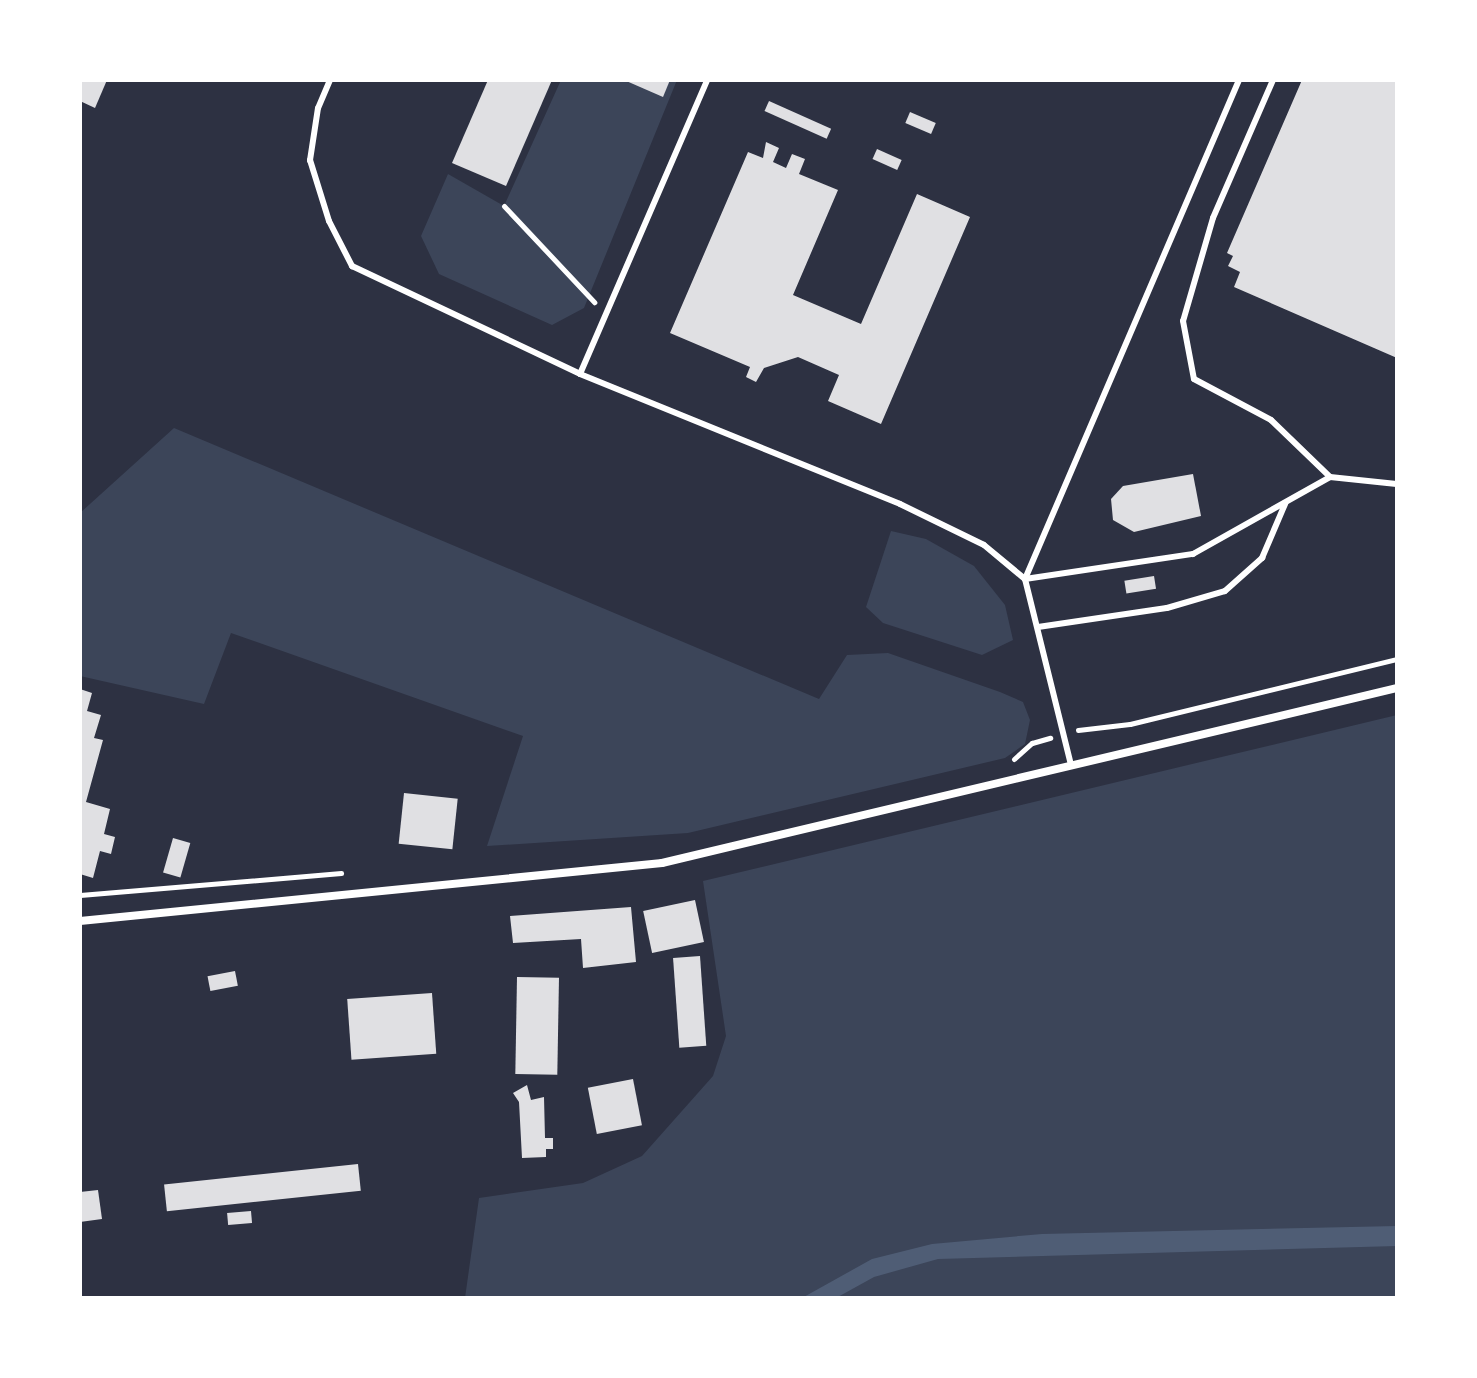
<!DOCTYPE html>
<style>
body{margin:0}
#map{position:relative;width:1477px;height:1378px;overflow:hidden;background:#2d3142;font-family:Roboto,sans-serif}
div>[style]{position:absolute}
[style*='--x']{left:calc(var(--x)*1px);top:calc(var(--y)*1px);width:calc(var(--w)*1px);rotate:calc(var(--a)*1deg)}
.green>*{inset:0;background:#3c4559}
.water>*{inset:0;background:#4f5d75}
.building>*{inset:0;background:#e0e0e3;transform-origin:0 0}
.path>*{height:5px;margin:-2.5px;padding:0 2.5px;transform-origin:2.5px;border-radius:2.5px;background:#fff}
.service>*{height:6px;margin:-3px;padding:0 3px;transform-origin:3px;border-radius:3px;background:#fff}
.minor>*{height:8px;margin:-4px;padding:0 4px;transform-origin:4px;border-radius:4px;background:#fff}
span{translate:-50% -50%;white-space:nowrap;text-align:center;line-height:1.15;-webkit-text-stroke:8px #fff;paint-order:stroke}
.frame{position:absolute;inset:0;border:82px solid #fff;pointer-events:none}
</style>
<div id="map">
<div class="green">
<div style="clip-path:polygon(561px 80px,677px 80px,584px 308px,552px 325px,439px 274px,421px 236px,448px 174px,504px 206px)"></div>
<div style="clip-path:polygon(174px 428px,819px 699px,847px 655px,888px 653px,1000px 692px,1023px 702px,1030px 720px,1025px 744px,1005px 758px,688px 833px,487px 846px,523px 736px,231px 633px,204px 704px,80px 676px,80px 513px)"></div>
<div style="clip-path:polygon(891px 531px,926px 539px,974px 566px,1005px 605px,1013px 640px,982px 655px,883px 623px,866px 607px)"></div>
<div style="clip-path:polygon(1397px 715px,1397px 1298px,465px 1298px,479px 1198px,583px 1183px,642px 1156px,713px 1076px,726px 1036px,703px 881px)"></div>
</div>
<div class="water">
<div style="clip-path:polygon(1397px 1226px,1397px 1246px,938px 1259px,874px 1277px,836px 1298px,802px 1298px,872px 1259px,932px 1244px,1042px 1234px)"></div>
</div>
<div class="building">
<div style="clip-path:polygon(80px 80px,107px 80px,95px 108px,80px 101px)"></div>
<div style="clip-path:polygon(488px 80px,552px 80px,506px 186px,452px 163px)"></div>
<div style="clip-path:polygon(624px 80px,670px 80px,663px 97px)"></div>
<div style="clip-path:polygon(1302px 80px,1397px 80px,1397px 358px,1234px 287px,1240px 272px,1228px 266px,1233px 256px,1227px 253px)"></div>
<div style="left:769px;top:101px;width:68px;height:11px;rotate:24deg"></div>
<div style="left:910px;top:112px;width:28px;height:12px;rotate:23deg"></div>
<div style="clip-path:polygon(766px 142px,779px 148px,773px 162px,786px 168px,792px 154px,805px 159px,799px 174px,838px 190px,793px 295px,861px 324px,917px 194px,970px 217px,881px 424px,828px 401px,839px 375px,798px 357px,764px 368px,756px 382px,746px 377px,750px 367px,670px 333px,748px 152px,763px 158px)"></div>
<div style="left:877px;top:149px;width:27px;height:11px;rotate:24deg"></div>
<div style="clip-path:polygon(1193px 474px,1201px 516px,1134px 532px,1113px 520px,1111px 499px,1123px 486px)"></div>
<div style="left:1154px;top:576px;width:13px;height:30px;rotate:81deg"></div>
<div style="clip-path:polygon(80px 689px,92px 693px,87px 711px,101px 715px,94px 738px,103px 740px,86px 802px,110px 809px,104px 834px,115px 837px,111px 854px,100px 851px,93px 878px,80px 874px)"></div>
<div style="left:404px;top:793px;width:54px;height:51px;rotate:6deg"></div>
<div style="left:173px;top:838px;width:18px;height:36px;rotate:16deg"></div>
<div style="left:695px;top:900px;width:43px;height:53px;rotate:78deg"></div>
<div style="clip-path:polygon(631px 907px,636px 962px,583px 968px,581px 939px,513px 943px,510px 916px)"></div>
<div style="left:700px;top:956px;width:90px;height:27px;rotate:86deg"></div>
<div style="left:235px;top:971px;width:15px;height:28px;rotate:79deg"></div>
<div style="left:517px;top:977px;width:42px;height:97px;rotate:1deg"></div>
<div style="left:432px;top:993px;width:61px;height:85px;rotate:86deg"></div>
<div style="left:633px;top:1079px;width:47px;height:46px;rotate:79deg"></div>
<div style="clip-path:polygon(527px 1085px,531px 1100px,544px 1097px,545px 1138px,553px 1138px,553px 1149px,546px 1149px,546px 1157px,522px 1158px,519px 1102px,513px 1093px)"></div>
<div style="left:358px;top:1164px;width:27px;height:195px;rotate:84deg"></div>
<div style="clip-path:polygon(98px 1190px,102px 1219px,80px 1222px,80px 1192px)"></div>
<div style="left:251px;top:1211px;width:12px;height:24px;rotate:85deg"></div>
</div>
<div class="path">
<div style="--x:504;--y:206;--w:132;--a:46.8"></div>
<div style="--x:1078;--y:730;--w:52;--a:-6.6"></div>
<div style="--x:1130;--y:724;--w:275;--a:-13.7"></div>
<div style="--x:1014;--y:759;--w:24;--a:-42"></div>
<div style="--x:1032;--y:743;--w:19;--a:-16"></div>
<div style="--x:80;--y:895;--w:262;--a:-4.8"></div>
</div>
<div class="service">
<div style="--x:330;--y:80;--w:30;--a:113"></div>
<div style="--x:318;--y:108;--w:53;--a:98.7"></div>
<div style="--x:310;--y:160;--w:64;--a:72.7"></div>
<div style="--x:329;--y:221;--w:51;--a:62.9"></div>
<div style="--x:352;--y:266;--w:252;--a:25.3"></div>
<div style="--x:580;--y:374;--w:345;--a:22.1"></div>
<div style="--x:900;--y:504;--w:93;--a:26"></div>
<div style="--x:984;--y:545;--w:53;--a:39.7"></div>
<div style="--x:1025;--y:579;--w:192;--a:76.1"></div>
<div style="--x:1273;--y:80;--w:150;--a:113.5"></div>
<div style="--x:1213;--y:218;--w:107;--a:106.2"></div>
<div style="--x:1183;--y:321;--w:59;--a:79.3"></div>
<div style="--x:1194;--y:379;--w:87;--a:28"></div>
<div style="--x:1271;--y:420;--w:82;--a:44"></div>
<div style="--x:580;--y:374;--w:320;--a:-66.6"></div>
<div style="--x:1025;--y:579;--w:543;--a:-66.79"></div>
<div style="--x:1025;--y:579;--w:170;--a:-8.5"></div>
<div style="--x:1193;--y:554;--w:157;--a:-29.3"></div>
<div style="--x:1330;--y:477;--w:67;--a:6"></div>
<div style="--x:1038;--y:627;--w:130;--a:-8.4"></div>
<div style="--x:1167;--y:608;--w:60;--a:-16.3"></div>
<div style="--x:1225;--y:591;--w:50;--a:-41.7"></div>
<div style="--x:1262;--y:558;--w:59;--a:-66.9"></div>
</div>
<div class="minor">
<div style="--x:80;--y:921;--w:585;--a:-5.69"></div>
<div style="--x:662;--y:863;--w:756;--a:-13.39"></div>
</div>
<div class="frame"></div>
</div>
